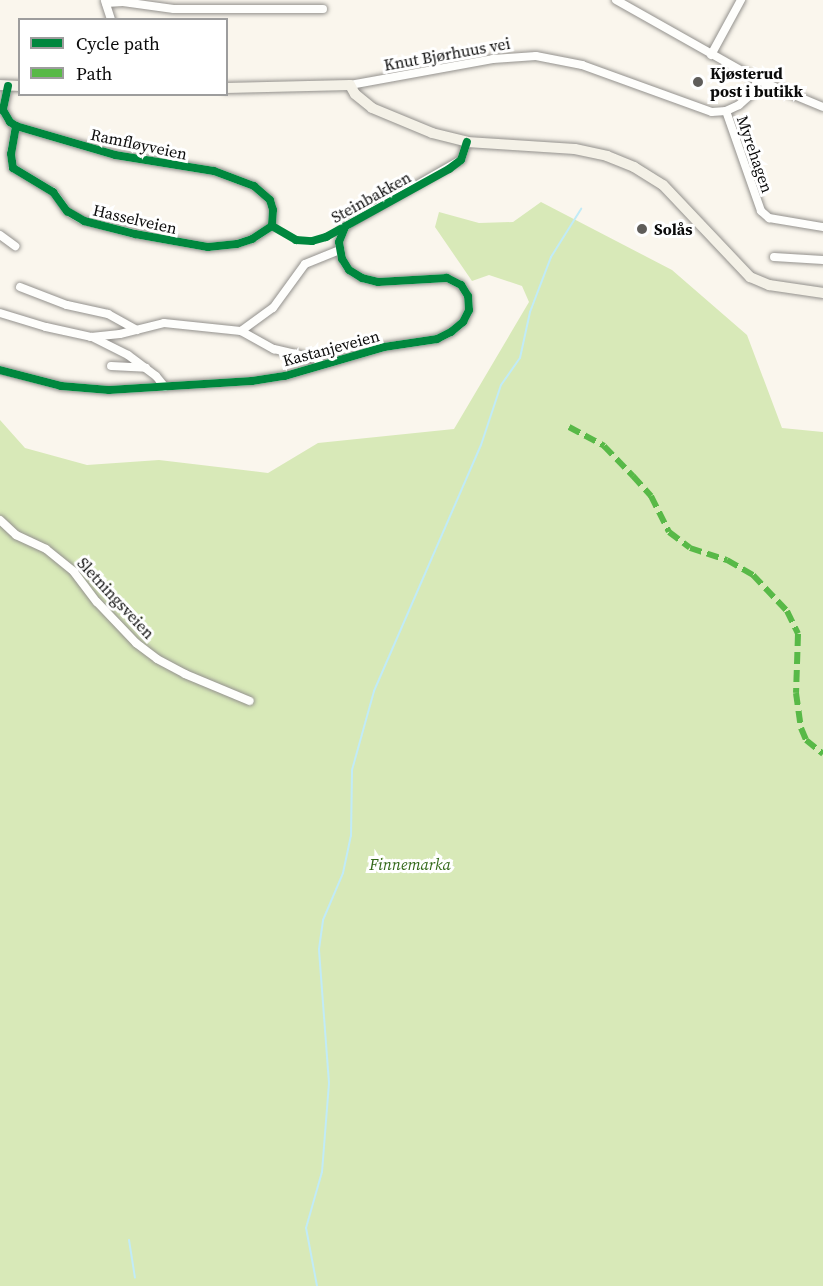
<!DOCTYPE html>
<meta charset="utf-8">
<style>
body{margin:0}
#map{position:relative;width:823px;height:1286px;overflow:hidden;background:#faf6ed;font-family:"Source Serif 4",serif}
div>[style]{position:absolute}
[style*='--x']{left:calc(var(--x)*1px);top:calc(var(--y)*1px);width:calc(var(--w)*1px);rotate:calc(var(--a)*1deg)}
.forest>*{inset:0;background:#d8e9b8}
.stream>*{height:2px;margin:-1px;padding:0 1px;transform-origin:1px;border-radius:1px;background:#c1ebf7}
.roads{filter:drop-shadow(0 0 2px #93918d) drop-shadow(0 0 2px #93918d)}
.street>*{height:8px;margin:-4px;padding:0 4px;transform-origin:4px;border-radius:4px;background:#fefefc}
.secondary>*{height:10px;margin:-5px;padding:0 5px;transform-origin:5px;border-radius:5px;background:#f4f1e7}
.quiet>*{height:6px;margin-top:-3px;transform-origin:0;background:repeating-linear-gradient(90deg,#58b947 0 12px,transparent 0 18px)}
.cycleway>*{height:8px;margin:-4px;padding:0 4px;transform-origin:4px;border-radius:4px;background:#00873e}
.dots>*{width:16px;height:16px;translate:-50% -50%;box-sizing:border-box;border:3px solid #fff;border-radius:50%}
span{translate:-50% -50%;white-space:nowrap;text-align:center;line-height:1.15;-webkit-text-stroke:6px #fff;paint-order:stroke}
.street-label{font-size:16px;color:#0b0b0b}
.poi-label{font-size:16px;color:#0b0b0b;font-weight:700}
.left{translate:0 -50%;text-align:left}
.park-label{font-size:16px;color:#316717;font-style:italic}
.legend{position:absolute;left:18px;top:18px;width:210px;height:78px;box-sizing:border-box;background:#fff;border:2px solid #9d9d9d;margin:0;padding:8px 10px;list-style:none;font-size:18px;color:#0b0b0b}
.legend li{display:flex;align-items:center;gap:12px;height:30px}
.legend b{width:30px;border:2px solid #9d9d9d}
</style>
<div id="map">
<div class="forest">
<div style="clip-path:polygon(541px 202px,672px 270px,747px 335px,782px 428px,823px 432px,823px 1286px,0 1286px,0 420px,25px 448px,87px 465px,159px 460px,268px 473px,318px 443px,454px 429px,529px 302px,522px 286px,489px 275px,472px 281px,435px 227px,439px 212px,479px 223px,513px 222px)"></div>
</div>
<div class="stream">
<div style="--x:129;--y:1240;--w:38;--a:81"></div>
<div style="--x:317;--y:1286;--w:59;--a:-100.7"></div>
<div style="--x:306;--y:1228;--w:58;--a:-74.1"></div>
<div style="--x:322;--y:1172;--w:89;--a:-85.5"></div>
<div style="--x:329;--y:1083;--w:134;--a:-94.3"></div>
<div style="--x:319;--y:949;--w:29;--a:-82"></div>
<div style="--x:323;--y:920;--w:51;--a:-66.9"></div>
<div style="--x:343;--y:873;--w:38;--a:-78"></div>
<div style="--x:351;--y:836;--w:66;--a:-89.1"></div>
<div style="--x:352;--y:770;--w:82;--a:-74.4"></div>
<div style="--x:374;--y:691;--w:268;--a:-66.5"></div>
<div style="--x:481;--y:445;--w:63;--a:-71.6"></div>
<div style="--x:501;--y:385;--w:33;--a:-55"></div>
<div style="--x:520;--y:358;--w:47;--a:-77.7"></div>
<div style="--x:530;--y:312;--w:59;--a:-69.1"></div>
<div style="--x:551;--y:257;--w:57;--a:-58"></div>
</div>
<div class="roads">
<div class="street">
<div style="--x:616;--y:0;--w:163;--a:29.4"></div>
<div style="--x:758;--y:80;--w:70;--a:22.6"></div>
<div style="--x:105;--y:1;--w:20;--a:72"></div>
<div style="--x:106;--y:3;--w:17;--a:-3"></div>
<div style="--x:123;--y:2;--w:51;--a:7.8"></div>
<div style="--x:174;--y:9;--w:149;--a:0"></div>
<div style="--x:711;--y:55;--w:63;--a:-61.4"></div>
<div style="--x:350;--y:85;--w:145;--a:-10.3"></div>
<div style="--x:493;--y:59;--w:43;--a:-4"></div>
<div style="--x:536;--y:56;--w:47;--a:11.1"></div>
<div style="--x:582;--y:65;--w:138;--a:19.9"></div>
<div style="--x:712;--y:112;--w:14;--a:-4"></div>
<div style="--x:726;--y:111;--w:14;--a:-25"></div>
<div style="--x:739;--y:105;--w:15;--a:-42"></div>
<div style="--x:750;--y:95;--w:17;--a:-62"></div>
<div style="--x:8;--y:86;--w:25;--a:102"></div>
<div style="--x:3;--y:110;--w:14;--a:60"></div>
<div style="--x:10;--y:122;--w:7;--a:34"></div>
<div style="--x:16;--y:126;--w:103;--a:16.3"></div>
<div style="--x:115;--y:155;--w:100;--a:9.2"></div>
<div style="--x:214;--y:171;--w:43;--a:20.6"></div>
<div style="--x:254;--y:186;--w:21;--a:41"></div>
<div style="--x:270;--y:200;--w:10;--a:73"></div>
<div style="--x:273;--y:210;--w:16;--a:94"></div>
<div style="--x:272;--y:226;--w:24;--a:147"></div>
<div style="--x:252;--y:239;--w:16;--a:162"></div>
<div style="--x:237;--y:244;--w:29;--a:174"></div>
<div style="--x:208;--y:247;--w:74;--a:-169.9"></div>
<div style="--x:135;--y:234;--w:53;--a:-165.7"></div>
<div style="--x:84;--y:221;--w:20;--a:-150"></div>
<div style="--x:67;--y:211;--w:24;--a:-126"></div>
<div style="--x:53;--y:192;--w:47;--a:-149"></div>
<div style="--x:13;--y:168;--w:14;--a:-98"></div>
<div style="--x:11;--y:154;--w:28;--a:-80"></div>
<div style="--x:726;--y:111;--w:106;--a:70.7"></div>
<div style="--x:761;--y:211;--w:11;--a:41"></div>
<div style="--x:769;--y:218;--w:55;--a:9.5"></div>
<div style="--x:0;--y:235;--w:19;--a:36"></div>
<div style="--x:774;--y:257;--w:49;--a:3.5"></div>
<div style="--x:20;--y:287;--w:50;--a:21"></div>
<div style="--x:67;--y:305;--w:42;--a:12.4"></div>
<div style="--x:108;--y:314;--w:33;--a:29"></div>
<div style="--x:0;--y:313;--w:48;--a:16.9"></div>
<div style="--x:46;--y:327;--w:46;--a:12.5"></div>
<div style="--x:91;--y:337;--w:29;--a:-6"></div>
<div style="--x:120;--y:334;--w:45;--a:-14"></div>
<div style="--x:164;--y:323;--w:77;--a:5.9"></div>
<div style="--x:241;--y:331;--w:39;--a:-36"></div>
<div style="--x:273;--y:308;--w:54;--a:-54"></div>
<div style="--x:305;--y:264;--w:38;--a:-22"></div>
<div style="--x:241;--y:331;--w:38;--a:29"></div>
<div style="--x:274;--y:349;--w:44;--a:13.1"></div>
<div style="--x:317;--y:359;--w:7;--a:56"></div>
<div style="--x:92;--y:337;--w:40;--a:26.6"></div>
<div style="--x:128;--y:355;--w:35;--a:37"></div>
<div style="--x:156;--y:376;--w:14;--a:51"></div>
<div style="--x:111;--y:366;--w:35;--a:3"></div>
<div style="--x:0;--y:370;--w:63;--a:14.7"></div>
<div style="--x:61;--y:386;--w:48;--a:4.8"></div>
<div style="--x:109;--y:390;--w:143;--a:-3.6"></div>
<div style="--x:252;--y:381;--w:33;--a:-9"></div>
<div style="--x:285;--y:376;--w:103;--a:-16.3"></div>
<div style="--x:384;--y:347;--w:54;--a:-8.6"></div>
<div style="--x:437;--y:339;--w:16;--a:-27"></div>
<div style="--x:451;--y:332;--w:16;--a:-40"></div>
<div style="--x:463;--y:322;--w:13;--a:-63"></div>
<div style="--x:469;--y:310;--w:14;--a:-94"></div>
<div style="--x:468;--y:296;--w:13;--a:-122"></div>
<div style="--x:461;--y:285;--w:16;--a:-153"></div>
<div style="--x:447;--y:278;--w:69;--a:176.7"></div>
<div style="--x:378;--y:282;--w:16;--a:-166"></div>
<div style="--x:362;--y:278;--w:15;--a:-148"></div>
<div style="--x:349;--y:270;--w:13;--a:-122"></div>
<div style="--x:342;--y:259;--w:17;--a:-100"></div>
<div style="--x:339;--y:242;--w:16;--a:-68"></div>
<div style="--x:345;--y:227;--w:5;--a:-37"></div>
<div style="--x:349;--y:224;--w:129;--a:-29.7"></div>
<div style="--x:461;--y:160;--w:19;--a:-72"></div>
<div style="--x:0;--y:520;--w:22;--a:43"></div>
<div style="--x:16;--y:535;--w:33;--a:25"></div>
<div style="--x:46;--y:549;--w:36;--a:39"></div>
<div style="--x:74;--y:572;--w:38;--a:53"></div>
<div style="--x:97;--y:602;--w:57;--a:46.4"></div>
<div style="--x:136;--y:643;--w:26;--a:37"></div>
<div style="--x:157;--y:659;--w:32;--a:28"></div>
<div style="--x:185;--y:674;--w:70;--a:22.6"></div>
</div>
<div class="secondary">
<div style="--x:0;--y:85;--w:20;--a:3"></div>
<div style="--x:226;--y:88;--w:124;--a:-1.4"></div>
<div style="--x:350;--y:85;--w:10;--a:61"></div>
<div style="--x:355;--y:94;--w:22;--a:39"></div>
<div style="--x:372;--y:108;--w:65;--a:22.6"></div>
<div style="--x:432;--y:133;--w:36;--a:14"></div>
<div style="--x:467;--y:142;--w:108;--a:3.7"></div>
<div style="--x:575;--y:149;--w:33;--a:12"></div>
<div style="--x:607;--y:156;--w:29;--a:22"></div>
<div style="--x:634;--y:167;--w:34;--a:32"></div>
<div style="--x:663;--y:185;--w:127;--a:46.6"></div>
<div style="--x:750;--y:277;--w:21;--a:23"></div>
<div style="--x:769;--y:285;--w:55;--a:8.4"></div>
</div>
</div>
<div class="quiet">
<div style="--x:569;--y:427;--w:40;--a:28"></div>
<div style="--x:604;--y:446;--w:42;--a:46"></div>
<div style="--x:633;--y:476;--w:27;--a:48"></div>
<div style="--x:651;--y:496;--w:40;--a:63.4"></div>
<div style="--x:669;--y:532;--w:26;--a:37"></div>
<div style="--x:690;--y:548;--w:39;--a:18"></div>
<div style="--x:727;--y:560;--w:30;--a:30"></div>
<div style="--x:753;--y:575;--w:50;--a:46.6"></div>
<div style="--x:787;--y:611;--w:25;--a:64"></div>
<div style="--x:798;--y:634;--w:59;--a:91.9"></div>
<div style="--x:796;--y:693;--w:35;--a:82"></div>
<div style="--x:801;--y:728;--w:13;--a:67"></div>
<div style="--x:806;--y:740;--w:22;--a:39"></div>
</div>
<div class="cycleway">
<div style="--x:8;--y:86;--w:25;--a:102"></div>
<div style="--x:3;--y:110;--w:14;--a:60"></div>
<div style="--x:10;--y:122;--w:7;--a:34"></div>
<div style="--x:16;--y:126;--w:103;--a:16.3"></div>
<div style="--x:115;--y:155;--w:100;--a:9.2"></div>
<div style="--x:214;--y:171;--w:43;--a:20.6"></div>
<div style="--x:254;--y:186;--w:21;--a:41"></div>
<div style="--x:270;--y:200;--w:10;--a:73"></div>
<div style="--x:273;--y:210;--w:16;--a:94"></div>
<div style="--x:16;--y:126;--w:28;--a:100"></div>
<div style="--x:11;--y:154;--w:14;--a:82"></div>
<div style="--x:13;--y:168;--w:47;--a:31"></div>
<div style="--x:53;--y:192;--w:24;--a:54"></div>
<div style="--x:67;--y:211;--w:20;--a:30"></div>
<div style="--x:84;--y:221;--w:53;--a:14.3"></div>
<div style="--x:135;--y:234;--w:74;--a:10.1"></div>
<div style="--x:208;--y:247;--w:29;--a:-6"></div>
<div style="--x:237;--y:244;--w:16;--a:-18"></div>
<div style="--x:252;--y:239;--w:24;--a:-33"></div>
<div style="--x:272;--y:226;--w:28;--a:30"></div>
<div style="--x:296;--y:240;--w:16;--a:4"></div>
<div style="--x:312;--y:241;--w:15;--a:-16"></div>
<div style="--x:326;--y:237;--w:141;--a:-28.9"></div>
<div style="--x:449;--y:169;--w:15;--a:-37"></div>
<div style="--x:461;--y:160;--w:19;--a:-72"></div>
<div style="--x:0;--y:370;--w:63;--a:14.7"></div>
<div style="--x:61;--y:386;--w:48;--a:4.8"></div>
<div style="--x:109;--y:390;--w:143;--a:-3.6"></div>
<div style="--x:252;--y:381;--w:33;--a:-9"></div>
<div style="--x:285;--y:376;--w:103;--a:-16.3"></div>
<div style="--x:384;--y:347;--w:54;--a:-8.6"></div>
<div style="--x:437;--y:339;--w:16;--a:-27"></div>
<div style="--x:451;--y:332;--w:16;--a:-40"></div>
<div style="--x:463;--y:322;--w:13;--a:-63"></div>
<div style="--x:469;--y:310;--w:14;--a:-94"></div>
<div style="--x:468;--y:296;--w:13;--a:-122"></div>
<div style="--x:461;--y:285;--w:16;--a:-153"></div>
<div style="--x:447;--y:278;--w:69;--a:176.7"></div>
<div style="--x:378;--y:282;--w:16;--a:-166"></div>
<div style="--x:362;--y:278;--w:15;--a:-148"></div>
<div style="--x:349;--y:270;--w:13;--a:-122"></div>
<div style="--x:342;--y:259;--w:17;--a:-100"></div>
<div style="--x:339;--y:242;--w:16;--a:-68"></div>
</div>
<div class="dots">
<div style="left:698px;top:82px;background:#5f5d5a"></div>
<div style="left:642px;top:229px;background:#5f5d5a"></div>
</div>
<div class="street-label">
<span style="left:447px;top:54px;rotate:-10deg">Knut Bjørhuus vei</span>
<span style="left:139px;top:144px;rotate:12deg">Ramfløyveien</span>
<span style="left:755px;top:154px;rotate:71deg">Myrehagen</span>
<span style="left:371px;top:197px;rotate:-29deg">Steinbakken</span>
<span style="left:135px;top:219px;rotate:13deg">Hasselveien</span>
<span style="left:331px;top:348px;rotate:-15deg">Kastanjeveien</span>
<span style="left:116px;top:598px;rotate:47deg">Sletningsveien</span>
</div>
<div class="poi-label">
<span class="left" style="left:710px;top:82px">Kjøsterud<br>post i butikk</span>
<span class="left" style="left:654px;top:229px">Solås</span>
</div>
<div class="park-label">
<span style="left:410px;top:864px">Finnemarka</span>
</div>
<ul class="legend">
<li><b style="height:8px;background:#00873e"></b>Cycle path</li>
<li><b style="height:8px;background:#58b947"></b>Path</li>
</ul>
</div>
